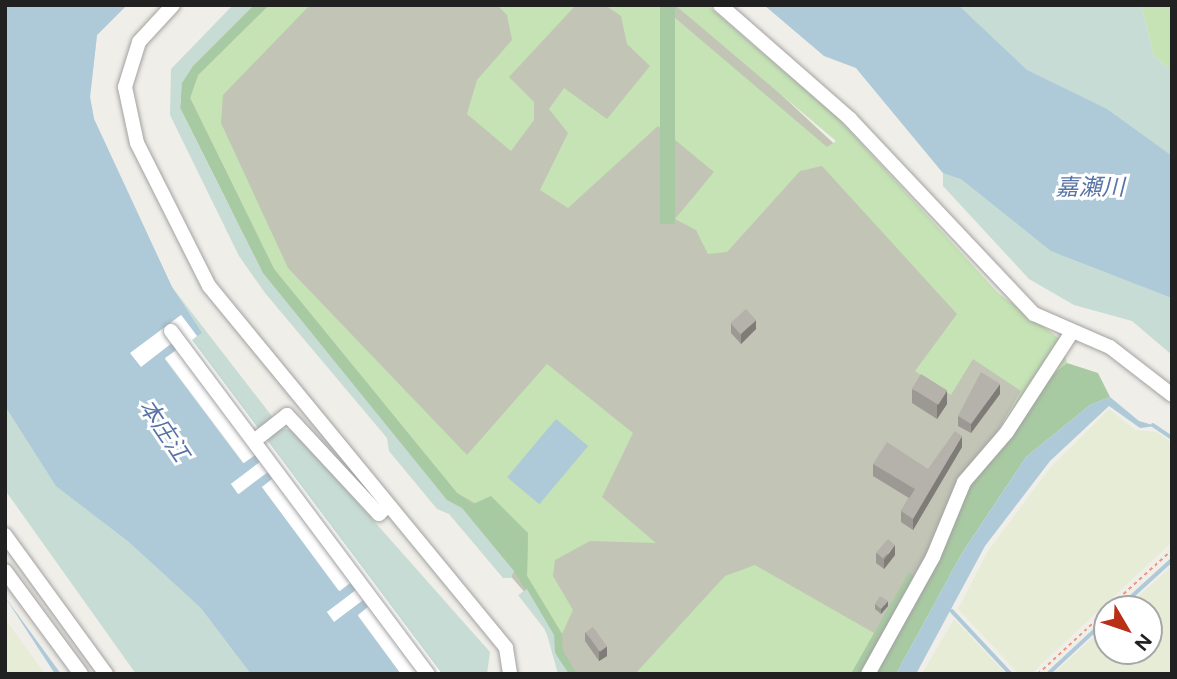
<!DOCTYPE html>
<meta charset="utf-8">
<style>
body{margin:0}
#map{position:relative;width:1177px;height:679px;overflow:hidden;background:#f0eee8;font-family:Figtree,"Noto Sans JP",sans-serif}
div>[style]{position:absolute}
[style*='--x']{left:calc(var(--x)*1px);top:calc(var(--y)*1px);width:calc(var(--w)*1px);rotate:calc(var(--a)*1deg)}
.construction>*{inset:0;background:#c2c4b5}
.farmland>*{inset:0;background:#e7ecd6}
.grass>*{inset:0;background:#c5e3b5}
.forest>*{inset:0;background:#a8caa2;transform-origin:0 0}
.wetland>*{inset:0;background:#c7dcd5}
.water>*{inset:0;background:#aec9d8;transform-origin:0 0}
.pier>*{inset:0;background:#fff}
.stream>*{height:3.5px;margin:-1.75px;padding:0 1.75px;transform-origin:1.75px;border-radius:1.75px;background:#aec9d8}
.path>*{height:2px;margin-top:-1px;transform-origin:0;background:repeating-linear-gradient(90deg,#ea997f 0 3.5px,transparent 0 7px)}
.roads{filter:drop-shadow(0 0 2px #a2a2a2) drop-shadow(0 0 2px #a2a2a2)}
.minor>*{height:14px;margin:-7px;padding:0 7px;transform-origin:7px;border-radius:7px;background:#fff}
.wall>*{inset:0;background:#9c9893}
.shaded-wall>*{inset:0;background:#7f7c78}
.building>*{inset:0;background:#b5b1ab;transform-origin:0 0}
span{translate:-50% -50%;white-space:nowrap;text-align:center;line-height:1.15;-webkit-text-stroke:6px #fff;paint-order:stroke}
.water-label{font-size:23px;color:#5874a6;font-style:italic}
.frame{position:absolute;inset:0;border:7px solid #212121;pointer-events:none}
.north{position:absolute;left:1093px;top:595px;width:70px;height:70px;box-sizing:border-box;background:#fff;border:2px solid #a6a6a6;border-radius:50%;rotate:129deg;font-size:19px;font-weight:700;line-height:28px;text-align:center;color:#212121}
.north::after{content:'';display:block;margin:auto;width:24px;height:32px;background:#b92f18;clip-path:polygon(50% 0,100% 100%,50% 72%,0 100%)}
</style>
<div id="map">
<div class="construction">
<div style="clip-path:polygon(242px 5px,685px 5px,1048px 343px,861px 674px,565px 674px,532px 601px,268px 292px,173px 81px)"></div>
</div>
<div class="farmland">
<div style="clip-path:polygon(1109px 409px,1135px 430px,1157px 432px,1172px 443px,1172px 542px,1031px 674px,1019px 674px,958px 609px,988px 551px,1050px 468px)"></div>
<div style="clip-path:polygon(1172px 566px,1172px 674px,1053px 674px,1107px 625px,1107px 651px,1149px 651px,1149px 609px,1124px 609px)"></div>
<div style="clip-path:polygon(5px 619px,45px 674px,5px 674px)"></div>
<div style="clip-path:polygon(954px 619px,1006px 674px,922px 674px)"></div>
</div>
<div class="grass">
<div style="clip-path:polygon(269px 5px,310px 5px,223px 95px,221px 123px,288px 268px,467px 455px,547px 364px,633px 433px,602px 497px,656px 543px,590px 541px,555px 560px,553px 576px,573px 610px,562px 634px,527px 576px,528px 533px,457px 493px,274px 269px,190px 98px,198px 75px)"></div>
<div style="clip-path:polygon(497px 5px,576px 5px,509px 77px,534px 102px,534px 120px,511px 151px,467px 114px,477px 80px,512px 40px,507px 15px)"></div>
<div style="clip-path:polygon(605px 5px,660px 5px,827px 147px,836px 141px,675px 5px,707px 5px,838px 118px,998px 293px,1060px 339px,1067px 363px,999px 432px,1021px 391px,973px 359px,951px 395px,915px 371px,957px 314px,822px 166px,800px 171px,727px 252px,708px 254px,696px 230px,675px 219px,714px 172px,658px 126px,568px 208px,540px 190px,568px 133px,549px 109px,564px 88px,607px 119px,650px 66px,627px 44px,621px 16px)"></div>
<div style="clip-path:polygon(1141px 5px,1172px 5px,1172px 71px,1154px 56px)"></div>
<div style="clip-path:polygon(755px 565px,874px 633px,851px 674px,635px 674px,725px 576px)"></div>
</div>
<div class="forest">
<div style="clip-path:polygon(254px 5px,269px 5px,198px 75px,190px 98px,274px 269px,457px 493px,473px 504px,491px 496px,528px 533px,527px 576px,562px 634px,563px 651px,577px 674px,569px 674px,555px 653px,554px 635px,514px 571px,462px 508px,447px 500px,263px 273px,180px 108px,182px 83px,193px 66px)"></div>
<div style="left:660px;top:5px;width:15px;height:219px"></div>
<div style="clip-path:polygon(1067px 363px,1098px 373px,1110px 397px,1090px 405px,1026px 457px,962px 553px,896px 674px,874px 674px,941px 556px,969px 485px,1042px 384px)"></div>
<div style="clip-path:polygon(909px 572px,915px 577px,861px 674px,851px 674px)"></div>
</div>
<div class="wetland">
<div style="clip-path:polygon(29px 5px,127px 5px,97px 35px,90px 97px,94px 119px,172px 287px,281px 428px,294px 431px,490px 652px,487px 674px,442px 674px,191px 340px,196px 336px)"></div>
<div style="clip-path:polygon(233px 5px,254px 5px,193px 66px,182px 83px,180px 108px,263px 273px,447px 500px,462px 508px,514px 571px,511px 578px,503px 578px,449px 514px,437px 509px,389px 451px,387px 438px,265px 293px,239px 256px,170px 115px,171px 69px)"></div>
<div style="clip-path:polygon(908px 5px,1141px 5px,1154px 56px,1172px 71px,1172px 188px)"></div>
<div style="clip-path:polygon(856px 68px,1172px 275px,1172px 355px,1132px 321px,1074px 305px,1029px 279px,943px 186px,943px 173px)"></div>
<div style="clip-path:polygon(5px 339px,276px 674px,136px 674px,5px 490px)"></div>
<div style="clip-path:polygon(527px 589px,554px 635px,555px 653px,569px 674px,558px 674px,546px 631px,518px 595px)"></div>
</div>
<div class="water">
<div style="clip-path:polygon(5px 5px,127px 5px,97px 35px,90px 97px,94px 119px,172px 287px,202px 333px,197px 336px,181px 315px,172px 343px,177px 349px,165px 359px,243px 463px,255px 455px,260px 462px,231px 484px,239px 494px,267px 472px,273px 479px,262px 487px,340px 591px,350px 583px,356px 590px,327px 612px,334px 621px,363px 600px,368px 607px,358px 616px,401px 674px,251px 674px,201px 608px,129px 542px,56px 486px,5px 406px)"></div>
<div style="clip-path:polygon(764px 5px,958px 5px,1027px 70px,1107px 109px,1172px 156px,1172px 298px,1051px 251px,961px 179px,943px 173px,856px 68px,824px 56px)"></div>
<div style="clip-path:polygon(1110px 397px,1139px 421px,1156px 426px,1140px 428px,1109px 406px,1050px 461px,985px 546px,916px 674px,896px 674px,962px 553px,1026px 457px,1090px 405px)"></div>
<div style="left:556px;top:419px;width:42px;height:76px;rotate:40deg"></div>
<div style="clip-path:polygon(5px 597px,61px 674px,55px 674px)"></div>
</div>
<div class="pier">
<div style="clip-path:polygon(181px 315px,197px 336px,192px 340px,442px 674px,401px 674px,358px 615px,368px 607px,363px 600px,334px 622px,327px 612px,356px 590px,350px 583px,339px 591px,262px 487px,272px 479px,268px 472px,238px 494px,231px 484px,260px 462px,255px 455px,244px 463px,165px 358px,177px 350px,172px 343px,141px 367px,130px 353px)"></div>
</div>
<div class="stream">
<div style="--x:1153;--y:425;--w:23;--a:34"></div>
<div style="--x:1118;--y:609;--w:73;--a:-42.2"></div>
<div style="--x:952;--y:611;--w:86;--a:46.9"></div>
<div style="--x:1048;--y:674;--w:81;--a:-43"></div>
</div>
<div class="path">
<div style="--x:1108;--y:608;--w:86;--a:-42.2"></div>
<div style="--x:1038;--y:674;--w:94;--a:-42.8"></div>
</div>
<div class="roads">
<div class="minor">
<div style="--x:173;--y:5;--w:50;--a:132.6"></div>
<div style="--x:139;--y:42;--w:47;--a:107.3"></div>
<div style="--x:125;--y:87;--w:57;--a:77.9"></div>
<div style="--x:137;--y:143;--w:160;--a:63.3"></div>
<div style="--x:209;--y:286;--w:468;--a:50.6"></div>
<div style="--x:506;--y:648;--w:26;--a:81"></div>
<div style="--x:720;--y:5;--w:173;--a:41.2"></div>
<div style="--x:850;--y:119;--w:268;--a:46.7"></div>
<div style="--x:1034;--y:314;--w:83;--a:23.5"></div>
<div style="--x:1110;--y:347;--w:78;--a:37.7"></div>
<div style="--x:171;--y:331;--w:429;--a:53.2"></div>
<div style="--x:254;--y:441;--w:42;--a:-38.2"></div>
<div style="--x:287;--y:415;--w:135;--a:47.1"></div>
<div style="--x:379;--y:514;--w:7;--a:-45"></div>
<div style="--x:5;--y:535;--w:172;--a:54"></div>
<div style="--x:5;--y:571;--w:128;--a:53.6"></div>
<div style="--x:868;--y:674;--w:134;--a:-60.9"></div>
<div style="--x:933;--y:557;--w:81;--a:-67.5"></div>
<div style="--x:964;--y:482;--w:66;--a:-49.3"></div>
<div style="--x:1007;--y:432;--w:116;--a:-57"></div>
</div>
</div>
<div class="wall">
<div style="clip-path:polygon(731px 323px,756px 329px,741px 344px,731px 333px)"></div>
<div style="clip-path:polygon(912px 389px,947px 404px,937px 419px,912px 403px)"></div>
<div style="clip-path:polygon(1000px 394px,971px 433px,958px 426px,958px 416px)"></div>
<div style="clip-path:polygon(962px 447px,913px 530px,901px 522px,901px 511px,909px 498px,873px 476px,873px 464px,928px 469px)"></div>
<div style="clip-path:polygon(876px 553px,895px 555px,884px 569px,876px 563px)"></div>
<div style="clip-path:polygon(875px 604px,888px 606px,881px 614px,875px 609px)"></div>
<div style="clip-path:polygon(585px 632px,607px 656px,599px 661px,585px 641px)"></div>
</div>
<div class="shaded-wall">
<div style="clip-path:polygon(756px 320px,756px 329px,741px 344px,741px 334px)"></div>
<div style="clip-path:polygon(1000px 384px,1000px 394px,971px 433px,971px 424px)"></div>
<div style="clip-path:polygon(947px 390px,947px 404px,937px 419px,937px 405px)"></div>
<div style="clip-path:polygon(962px 436px,962px 447px,913px 530px,913px 519px)"></div>
<div style="clip-path:polygon(895px 545px,895px 555px,884px 569px,884px 560px)"></div>
<div style="clip-path:polygon(888px 601px,888px 606px,881px 614px,881px 609px)"></div>
<div style="clip-path:polygon(607px 646px,607px 656px,599px 661px,599px 651px)"></div>
</div>
<div class="building">
<div style="left:746px;top:309px;width:15px;height:21px;rotate:48deg"></div>
<div style="clip-path:polygon(981px 372px,1000px 384px,971px 424px,958px 416px)"></div>
<div style="left:921px;top:374px;width:31px;height:17px;rotate:32deg"></div>
<div style="clip-path:polygon(955px 431px,962px 436px,913px 519px,901px 511px,915px 489px,873px 464px,887px 442px,928px 469px)"></div>
<div style="left:888px;top:539px;width:9px;height:18px;rotate:41deg"></div>
<div style="clip-path:polygon(880px 596px,888px 601px,881px 609px,875px 604px)"></div>
<div style="left:593px;top:627px;width:24px;height:9px;rotate:54deg"></div>
</div>
<div class="water-label">
<span style="left:1090px;top:187px">嘉瀬川</span>
<span style="left:164px;top:430px;rotate:56deg">本庄江</span>
</div>
<div class="frame"></div>
<div class="north">N</div>
</div>
